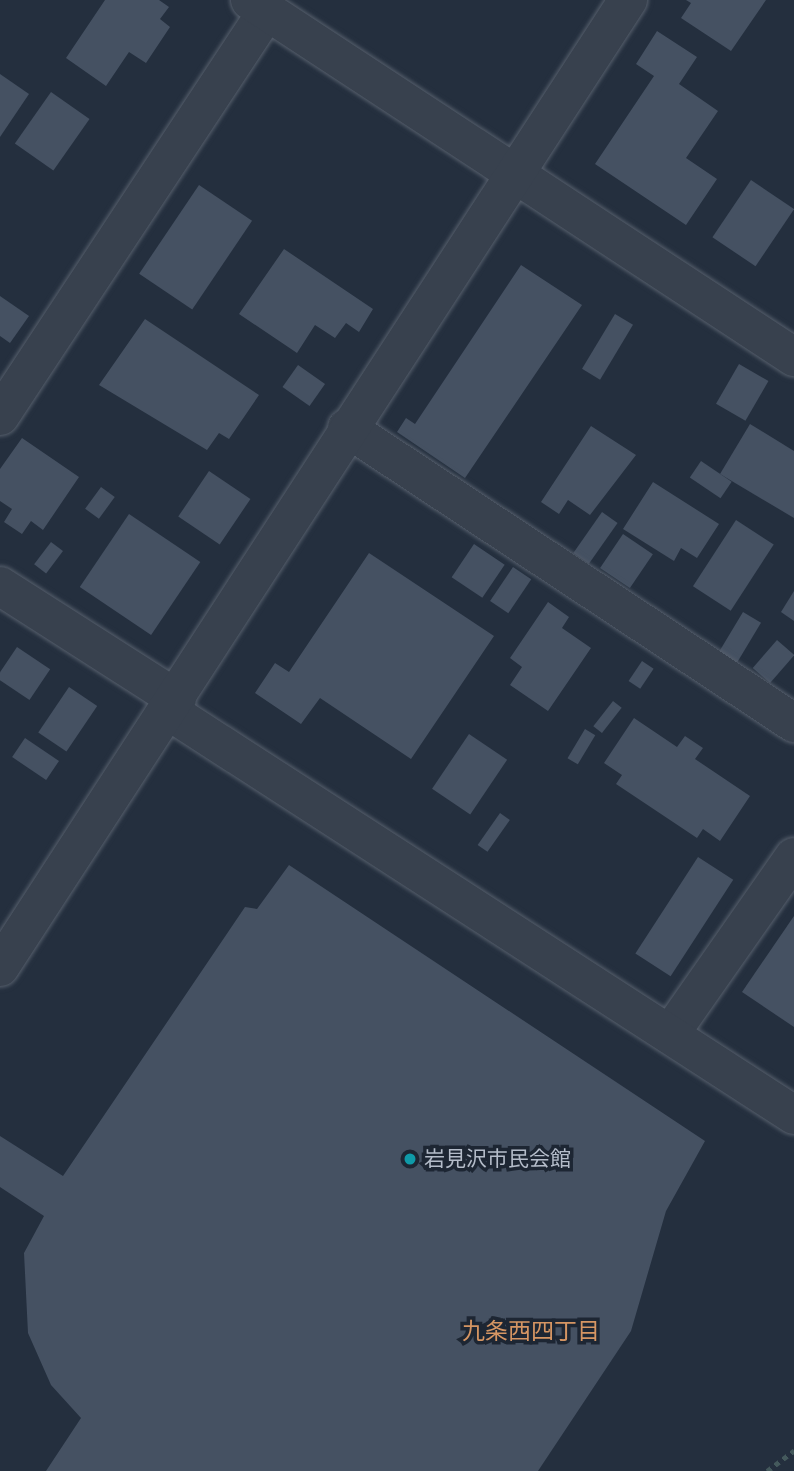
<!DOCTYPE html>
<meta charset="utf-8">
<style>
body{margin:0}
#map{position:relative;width:794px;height:1471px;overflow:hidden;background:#242f3e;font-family:"Fira Sans","Noto Sans JP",sans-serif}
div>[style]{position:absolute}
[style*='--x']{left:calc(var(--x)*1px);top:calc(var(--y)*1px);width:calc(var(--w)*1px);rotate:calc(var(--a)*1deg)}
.building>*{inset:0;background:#455162;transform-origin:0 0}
.path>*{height:4.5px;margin-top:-2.25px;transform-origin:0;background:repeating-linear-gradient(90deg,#44595c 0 5px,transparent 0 10px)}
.roads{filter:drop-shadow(0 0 2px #565f6c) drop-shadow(0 0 2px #565f6c)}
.minor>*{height:38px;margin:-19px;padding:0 19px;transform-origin:19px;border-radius:19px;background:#38414e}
.tertiary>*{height:38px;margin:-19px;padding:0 19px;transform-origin:19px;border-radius:19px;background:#38414e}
.dots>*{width:19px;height:19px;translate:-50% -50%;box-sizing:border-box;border:4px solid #1d2633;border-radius:50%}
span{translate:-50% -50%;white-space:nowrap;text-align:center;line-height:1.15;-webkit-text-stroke:7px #1d2633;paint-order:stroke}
.poi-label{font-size:21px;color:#b4bcc9}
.left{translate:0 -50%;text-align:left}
.neighbourhood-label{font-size:23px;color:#d59563}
</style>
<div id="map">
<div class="building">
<div style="clip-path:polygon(105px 0,159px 0,169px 7px,160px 19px,170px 27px,146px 63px,129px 52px,106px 86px,66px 58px)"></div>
<div style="clip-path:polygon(686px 0,766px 0,731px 51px,681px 18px,691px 3px)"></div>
<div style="clip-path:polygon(657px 31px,697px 57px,679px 84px,718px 111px,686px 158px,717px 179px,686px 225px,595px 164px,654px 76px,636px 64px)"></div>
<div style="clip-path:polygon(0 74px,29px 94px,0 137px)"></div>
<div style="left:51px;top:92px;width:47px;height:63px;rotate:35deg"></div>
<div style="left:751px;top:180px;width:52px;height:69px;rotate:34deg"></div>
<div style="left:199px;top:185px;width:64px;height:107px;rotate:34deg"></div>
<div style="clip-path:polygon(284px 249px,373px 309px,359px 332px,346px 323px,335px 338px,315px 325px,297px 353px,239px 314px)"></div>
<div style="clip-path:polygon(521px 265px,582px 305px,465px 478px,397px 432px,406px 418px,415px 424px)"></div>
<div style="clip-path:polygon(0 296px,29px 316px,10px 343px,0 336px)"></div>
<div style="left:615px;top:314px;width:21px;height:64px;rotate:31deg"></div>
<div style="clip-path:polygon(145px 319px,259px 395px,229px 439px,219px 433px,207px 450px,99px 385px)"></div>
<div style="left:739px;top:364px;width:34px;height:46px;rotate:30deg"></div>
<div style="left:298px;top:365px;width:33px;height:27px;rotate:35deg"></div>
<div style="clip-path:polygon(750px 424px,794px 451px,794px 518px,720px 474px)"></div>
<div style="clip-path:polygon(591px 426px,636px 455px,590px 515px,568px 500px,559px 514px,541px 502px)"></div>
<div style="clip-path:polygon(22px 438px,79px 477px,43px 530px,31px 521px,22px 534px,4px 522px,12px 509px,0 501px,0 469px)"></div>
<div style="left:701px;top:461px;width:37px;height:20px;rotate:34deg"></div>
<div style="left:209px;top:471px;width:50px;height:55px;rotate:34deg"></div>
<div style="clip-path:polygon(653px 482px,719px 524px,697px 558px,681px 548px,674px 561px,623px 529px)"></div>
<div style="left:101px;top:487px;width:17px;height:27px;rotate:36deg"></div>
<div style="left:602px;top:512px;width:19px;height:50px;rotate:35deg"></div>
<div style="left:129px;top:514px;width:86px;height:88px;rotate:34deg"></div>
<div style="left:736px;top:520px;width:45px;height:79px;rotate:33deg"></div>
<div style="left:623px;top:534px;width:36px;height:41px;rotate:34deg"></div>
<div style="left:51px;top:542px;width:15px;height:28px;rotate:37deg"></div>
<div style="left:474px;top:544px;width:37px;height:40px;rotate:34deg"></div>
<div style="clip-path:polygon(369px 553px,494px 636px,411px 759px,320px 698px,301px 724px,255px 693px,275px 663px,289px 672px)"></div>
<div style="left:513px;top:567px;width:22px;height:41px;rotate:34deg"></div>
<div style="clip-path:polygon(794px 591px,794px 621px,781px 612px)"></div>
<div style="clip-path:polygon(548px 602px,569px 617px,562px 628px,591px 648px,548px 711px,510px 685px,522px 667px,510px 658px)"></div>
<div style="left:743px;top:612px;width:21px;height:47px;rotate:31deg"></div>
<div style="left:777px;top:640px;width:23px;height:37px;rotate:41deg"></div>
<div style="left:17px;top:647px;width:40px;height:37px;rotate:34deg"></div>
<div style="left:642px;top:661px;width:14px;height:24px;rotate:34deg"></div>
<div style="left:69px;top:687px;width:34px;height:55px;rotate:34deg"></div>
<div style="left:613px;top:701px;width:11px;height:32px;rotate:38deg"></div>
<div style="clip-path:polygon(634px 718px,677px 747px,685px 736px,703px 748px,695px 759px,750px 796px,720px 841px,703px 829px,697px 838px,616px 784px,622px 775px,604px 763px)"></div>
<div style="left:585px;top:729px;width:12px;height:34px;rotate:31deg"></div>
<div style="left:469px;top:734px;width:46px;height:66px;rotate:34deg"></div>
<div style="left:25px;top:738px;width:41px;height:23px;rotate:34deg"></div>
<div style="left:500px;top:813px;width:12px;height:39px;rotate:35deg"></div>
<div style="left:698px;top:857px;width:42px;height:115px;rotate:33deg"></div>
<div style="clip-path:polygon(289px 865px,705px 1141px,666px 1211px,631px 1331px,538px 1471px,46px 1471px,81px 1418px,51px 1385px,28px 1333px,24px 1253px,44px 1216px,0 1187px,0 1136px,63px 1176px,245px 907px,257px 909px)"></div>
<div style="clip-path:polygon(794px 916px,794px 1027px,742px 992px)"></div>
</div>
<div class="path">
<div style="--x:767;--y:1471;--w:34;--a:-37"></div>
</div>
<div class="roads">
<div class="minor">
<div style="--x:0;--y:416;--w:485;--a:-56.6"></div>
<div style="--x:347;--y:428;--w:536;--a:33.42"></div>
<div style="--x:670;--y:1034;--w:216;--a:-55"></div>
</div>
<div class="tertiary">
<div style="--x:250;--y:0;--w:651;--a:33.27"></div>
<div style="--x:0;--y:586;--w:210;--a:32.6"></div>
<div style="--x:169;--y:711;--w:744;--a:32.88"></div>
<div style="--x:0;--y:967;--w:1153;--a:-57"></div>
</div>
</div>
<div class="dots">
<div style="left:410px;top:1159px;background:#0f9aa8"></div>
</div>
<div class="poi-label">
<span class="left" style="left:424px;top:1159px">岩見沢市民会館</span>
</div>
<div class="neighbourhood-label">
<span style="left:531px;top:1331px">九条西四丁目</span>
</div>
</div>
